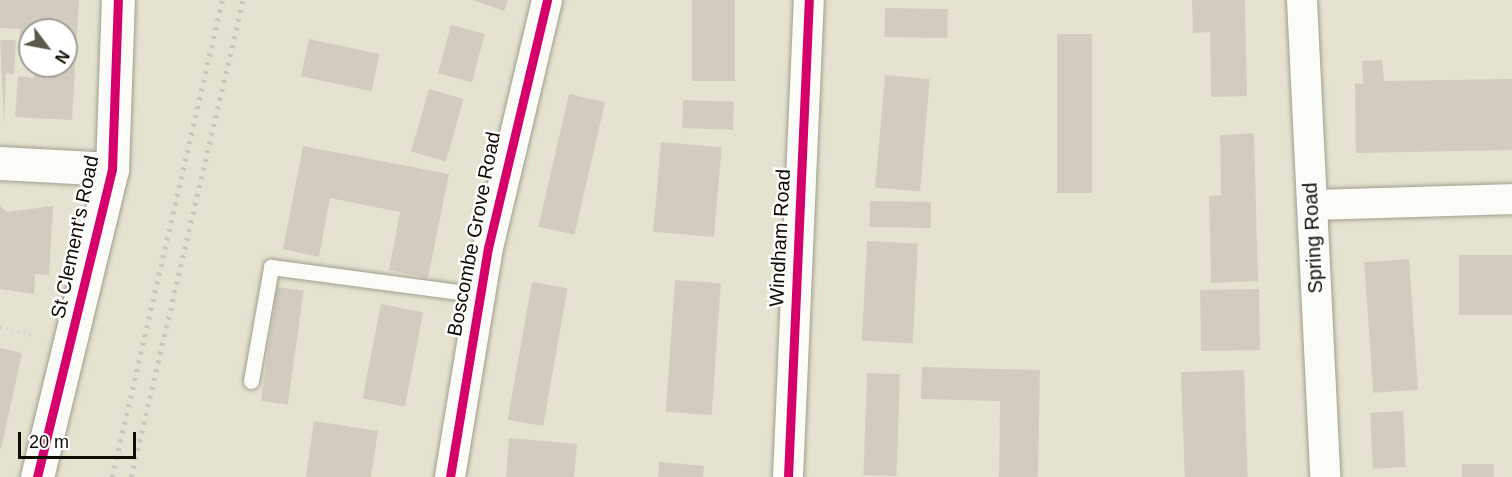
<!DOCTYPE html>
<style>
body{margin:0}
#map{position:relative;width:1512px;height:477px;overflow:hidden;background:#e5e3cf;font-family:Helvetica,sans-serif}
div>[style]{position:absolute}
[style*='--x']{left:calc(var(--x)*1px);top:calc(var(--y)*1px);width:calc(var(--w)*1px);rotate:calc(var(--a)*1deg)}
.building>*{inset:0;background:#d2ccbe;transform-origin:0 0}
.path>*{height:4px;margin-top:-2px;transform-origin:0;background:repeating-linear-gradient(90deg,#d3d2cc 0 1.5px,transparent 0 6px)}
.roads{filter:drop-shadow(0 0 2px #a09e8f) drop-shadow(0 0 2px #a09e8f)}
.lane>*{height:15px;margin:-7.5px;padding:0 7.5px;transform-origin:7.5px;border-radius:7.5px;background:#fbfbf8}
.street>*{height:30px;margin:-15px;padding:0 15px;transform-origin:15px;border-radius:15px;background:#fbfbf8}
.secondary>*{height:33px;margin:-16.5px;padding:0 16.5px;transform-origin:16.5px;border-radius:16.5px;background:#fbfbf8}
.rail>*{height:4.5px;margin-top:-2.25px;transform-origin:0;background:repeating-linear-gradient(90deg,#c8c8c2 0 3px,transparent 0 9px)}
.cycleway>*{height:9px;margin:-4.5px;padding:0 4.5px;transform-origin:4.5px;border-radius:4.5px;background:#d6006c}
span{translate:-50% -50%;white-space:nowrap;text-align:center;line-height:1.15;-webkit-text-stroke:5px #fff;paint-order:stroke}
.street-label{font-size:20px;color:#0f0d03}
.north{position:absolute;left:18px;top:18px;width:60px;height:60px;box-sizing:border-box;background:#fff;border:2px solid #9f9e9a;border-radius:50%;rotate:122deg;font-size:16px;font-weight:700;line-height:24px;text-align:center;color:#0f0d03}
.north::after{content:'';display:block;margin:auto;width:21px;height:27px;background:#5a584a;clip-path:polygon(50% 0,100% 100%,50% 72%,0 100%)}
.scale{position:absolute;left:18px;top:432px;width:118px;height:27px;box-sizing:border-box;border:3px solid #0f0d03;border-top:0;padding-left:8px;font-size:18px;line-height:21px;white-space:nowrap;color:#0f0d03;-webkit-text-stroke:4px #fff;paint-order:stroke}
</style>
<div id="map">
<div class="building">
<div style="clip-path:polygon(0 0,79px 0,72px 120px,15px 117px,18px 76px,34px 78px,34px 66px,66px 66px,66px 30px,30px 30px,30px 41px,20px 41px,20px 29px,0 28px)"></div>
<div style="clip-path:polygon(473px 0,508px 0,504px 11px)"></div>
<div style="left:692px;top:0;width:43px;height:81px"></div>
<div style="clip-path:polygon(1192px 0,1245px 0,1247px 96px,1211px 97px,1210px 32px,1193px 33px)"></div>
<div style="left:885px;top:8px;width:63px;height:29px;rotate:1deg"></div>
<div style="left:451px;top:25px;width:35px;height:50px;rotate:15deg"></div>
<div style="left:1057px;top:34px;width:35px;height:159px"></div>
<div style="left:309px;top:39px;width:72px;height:38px;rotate:12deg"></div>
<div style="clip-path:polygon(0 40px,16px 40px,14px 74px,6px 73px,4px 124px)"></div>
<div style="clip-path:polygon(1382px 60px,1384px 81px,1512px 79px,1512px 150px,1356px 153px,1355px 83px,1363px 84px,1362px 61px)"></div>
<div style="left:885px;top:75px;width:45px;height:113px;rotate:5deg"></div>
<div style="left:429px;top:89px;width:36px;height:65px;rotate:16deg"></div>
<div style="left:569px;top:94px;width:37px;height:136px;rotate:13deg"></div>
<div style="left:683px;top:100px;width:51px;height:28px;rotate:2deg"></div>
<div style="clip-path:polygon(1254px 133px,1258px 281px,1211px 283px,1209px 196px,1221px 195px,1220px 135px)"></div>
<div style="left:661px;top:142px;width:61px;height:90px;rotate:5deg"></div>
<div style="clip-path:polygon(303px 146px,449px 174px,428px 278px,389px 270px,400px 212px,330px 198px,319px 257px,283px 249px)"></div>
<div style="left:870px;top:201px;width:61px;height:26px;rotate:1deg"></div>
<div style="clip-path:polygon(0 206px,7px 212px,53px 206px,49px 275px,35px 274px,34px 294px,0 289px)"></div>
<div style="left:867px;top:241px;width:51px;height:100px;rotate:3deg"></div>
<div style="left:1512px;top:255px;width:60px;height:53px;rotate:90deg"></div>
<div style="left:1409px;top:259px;width:131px;height:45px;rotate:86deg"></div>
<div style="left:675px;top:280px;width:46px;height:132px;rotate:4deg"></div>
<div style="left:532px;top:282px;width:36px;height:140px;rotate:10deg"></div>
<div style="left:277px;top:287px;width:27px;height:115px;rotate:8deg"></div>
<div style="left:1259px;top:289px;width:61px;height:59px;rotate:89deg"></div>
<div style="left:381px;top:304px;width:43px;height:96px;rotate:11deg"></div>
<div style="clip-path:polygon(0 348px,22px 353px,1px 449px,0 449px)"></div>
<div style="clip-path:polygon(922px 367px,1040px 370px,1038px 477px,999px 477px,1000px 401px,921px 399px)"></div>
<div style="left:1244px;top:370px;width:107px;height:63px;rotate:88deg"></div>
<div style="left:867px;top:373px;width:33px;height:102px;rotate:2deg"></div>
<div style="left:1403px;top:411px;width:56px;height:33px;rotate:87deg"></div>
<div style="clip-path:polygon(314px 421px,378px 431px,371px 477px,306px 477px)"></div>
<div style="clip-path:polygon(509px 438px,577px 444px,574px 477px,506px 477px)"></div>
<div style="clip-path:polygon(659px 462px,704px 466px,703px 477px,658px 477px)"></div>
<div style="left:1462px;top:464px;width:32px;height:13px"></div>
</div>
<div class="path">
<div style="--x:0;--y:328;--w:35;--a:12"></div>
</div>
<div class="roads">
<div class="lane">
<div style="--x:251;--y:381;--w:116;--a:-80"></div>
<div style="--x:271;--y:267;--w:211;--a:7.6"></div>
</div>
<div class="street">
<div style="--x:1302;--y:0;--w:478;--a:87.2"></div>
<div style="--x:1312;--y:205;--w:200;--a:-1.7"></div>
<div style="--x:450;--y:477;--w:232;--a:-80.6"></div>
<div style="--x:488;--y:248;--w:255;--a:-76.6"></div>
<div style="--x:788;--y:477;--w:477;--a:-87.5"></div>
</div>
<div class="secondary">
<div style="--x:0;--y:163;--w:112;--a:3.1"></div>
<div style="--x:37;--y:477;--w:317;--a:-76.3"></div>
<div style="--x:112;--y:169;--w:169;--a:-88"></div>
</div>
</div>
<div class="rail">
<div style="--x:112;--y:477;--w:490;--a:-77"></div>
<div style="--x:131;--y:477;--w:490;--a:-76.8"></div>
</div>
<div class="cycleway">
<div style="--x:37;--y:477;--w:317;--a:-76.3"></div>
<div style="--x:112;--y:169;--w:169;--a:-88"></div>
<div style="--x:450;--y:477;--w:232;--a:-80.6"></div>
<div style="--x:488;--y:248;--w:255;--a:-76.6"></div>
<div style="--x:788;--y:477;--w:477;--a:-87.5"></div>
</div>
<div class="street-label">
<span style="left:474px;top:234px;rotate:-79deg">Boscombe Grove Road</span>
<span style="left:75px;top:237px;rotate:-78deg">St Clement's Road</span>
<span style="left:780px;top:238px;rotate:-87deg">Windham Road</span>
<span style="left:1313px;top:238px;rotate:-93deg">Spring Road</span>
</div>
<div class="north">N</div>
<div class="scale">20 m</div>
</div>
